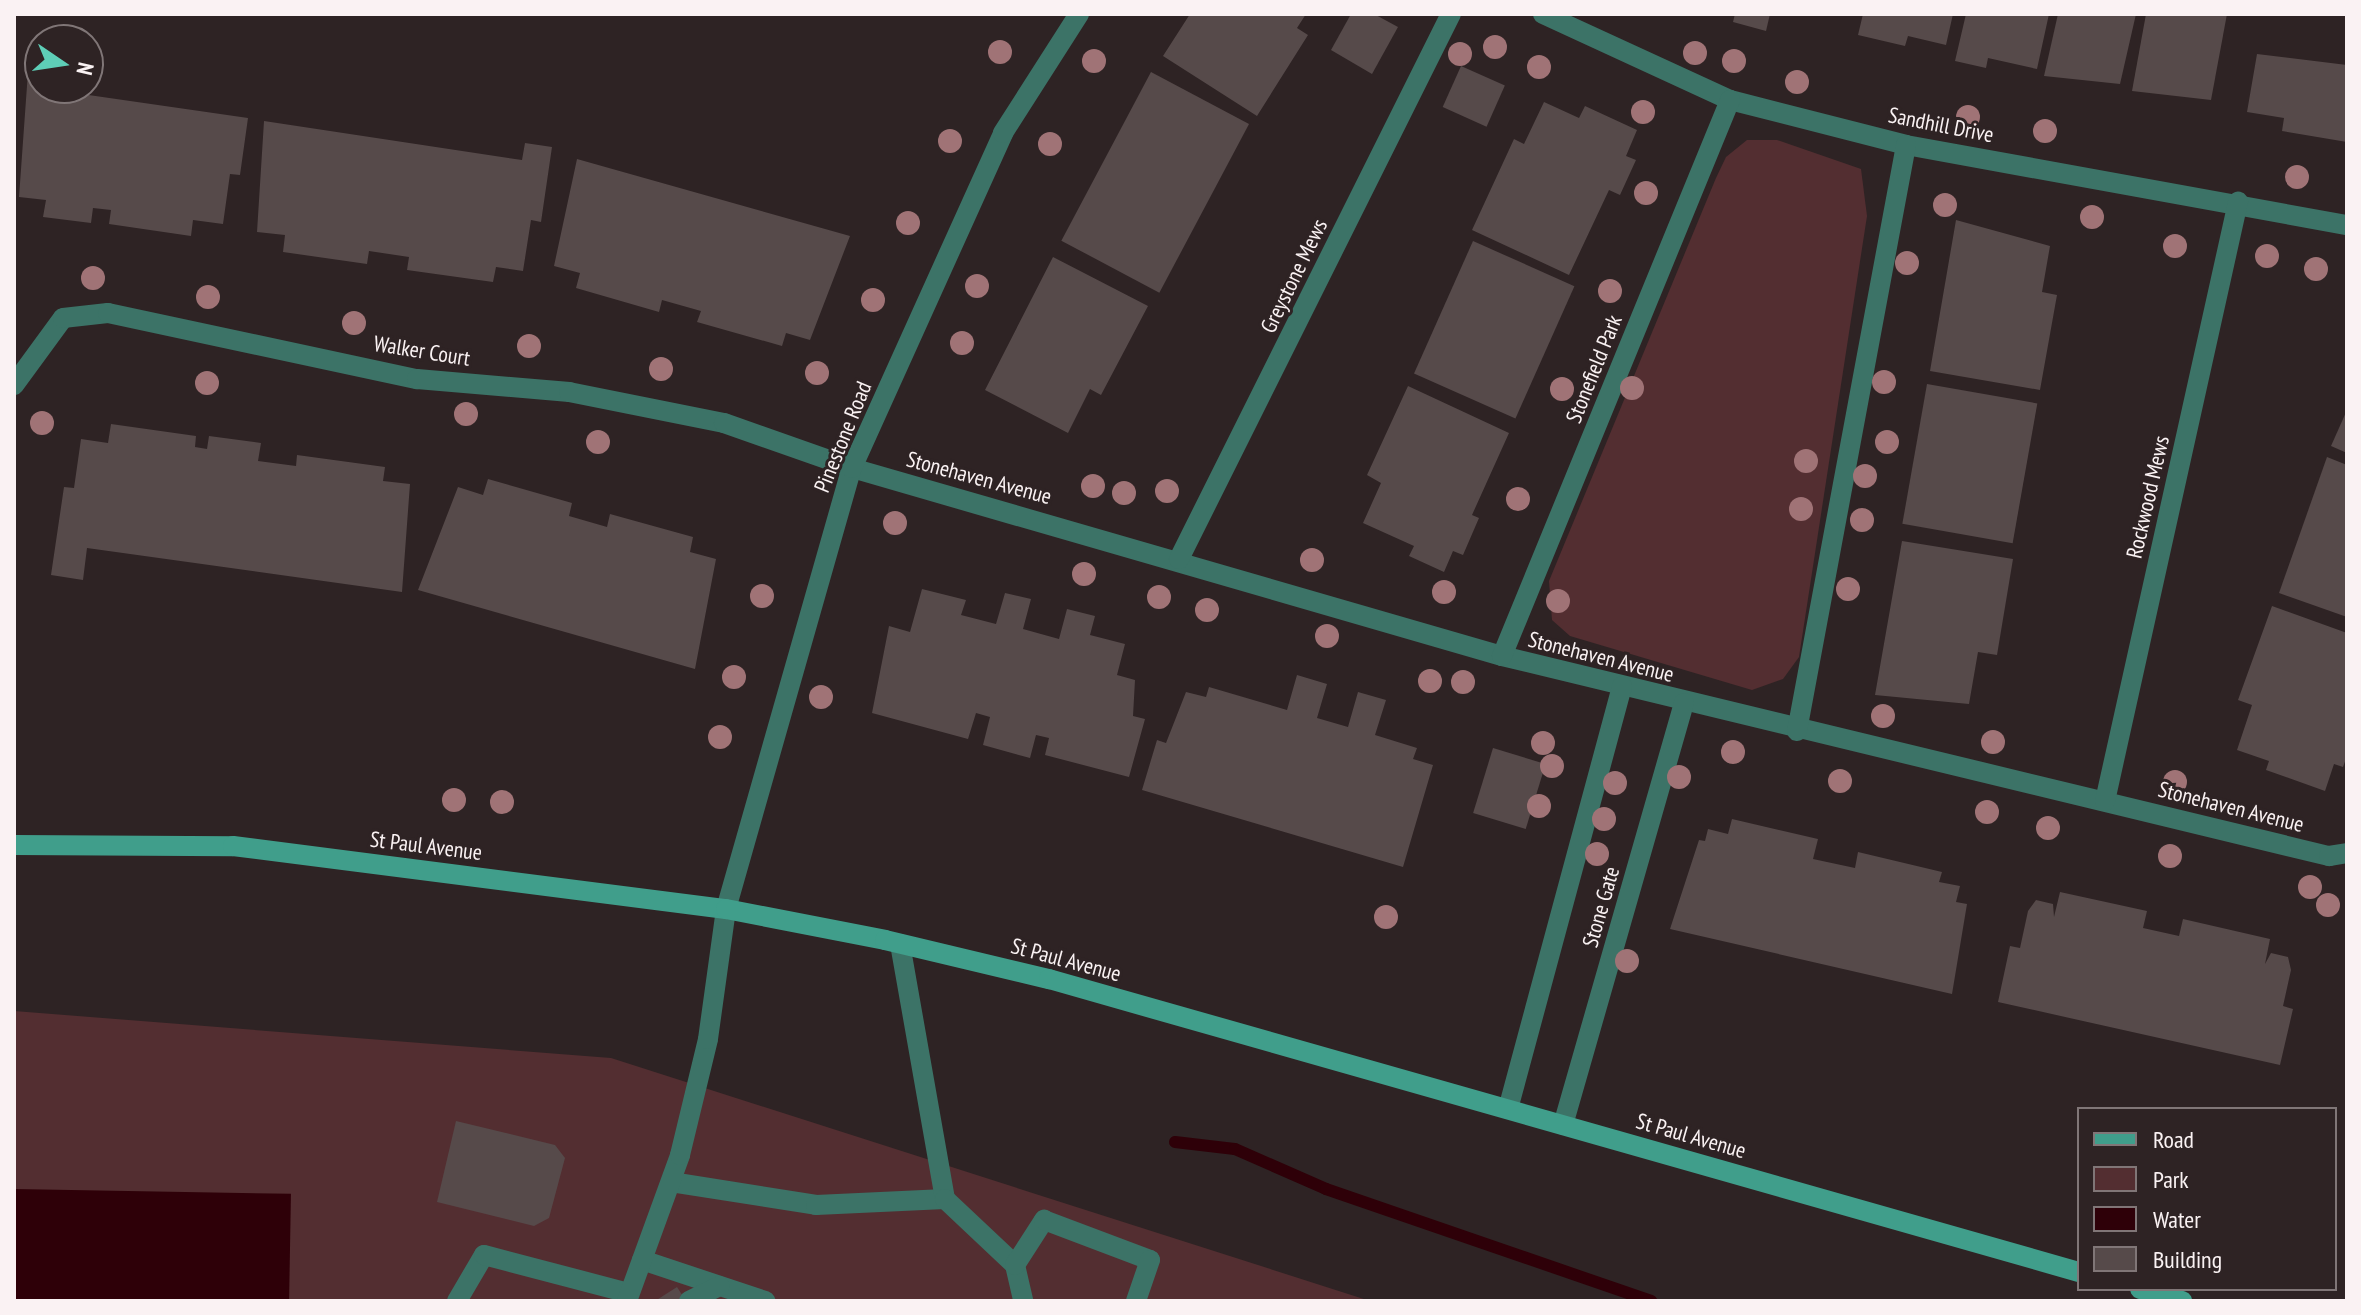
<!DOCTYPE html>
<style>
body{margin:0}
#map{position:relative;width:2361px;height:1315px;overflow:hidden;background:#2e2324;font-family:"PT Sans Narrow",sans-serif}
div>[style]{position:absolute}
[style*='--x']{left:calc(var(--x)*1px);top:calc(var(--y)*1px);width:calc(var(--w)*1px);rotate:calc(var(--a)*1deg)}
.green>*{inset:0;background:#532e31}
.water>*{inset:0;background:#2e0008;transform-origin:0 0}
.stream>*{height:12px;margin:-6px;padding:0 6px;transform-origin:6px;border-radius:6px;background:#2e0008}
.building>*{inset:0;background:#564a4a;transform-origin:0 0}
.lane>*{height:20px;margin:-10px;padding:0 10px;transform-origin:10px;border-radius:10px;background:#3c7367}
.street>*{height:20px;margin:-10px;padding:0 10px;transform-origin:10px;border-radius:10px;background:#3c7367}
.secondary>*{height:20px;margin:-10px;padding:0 10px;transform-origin:10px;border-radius:10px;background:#409e8b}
.trees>*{width:24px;height:24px;margin:-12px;border-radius:50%;background:#a07376}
span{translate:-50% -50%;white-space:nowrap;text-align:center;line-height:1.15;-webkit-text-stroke:6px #2e2324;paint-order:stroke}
.street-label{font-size:22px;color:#faf2f3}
.frame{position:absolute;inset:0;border:16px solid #faf2f3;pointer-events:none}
.legend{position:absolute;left:2077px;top:1107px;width:260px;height:184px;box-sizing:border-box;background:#2e2324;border:2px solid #807677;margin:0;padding:10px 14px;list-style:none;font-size:24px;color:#faf2f3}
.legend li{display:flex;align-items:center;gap:16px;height:40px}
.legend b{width:40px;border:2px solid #807677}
.north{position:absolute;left:24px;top:24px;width:80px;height:80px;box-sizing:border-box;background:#2e2324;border:2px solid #807677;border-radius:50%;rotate:103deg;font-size:22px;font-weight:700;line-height:32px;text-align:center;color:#faf2f3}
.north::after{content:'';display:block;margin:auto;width:28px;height:36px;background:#5eceb7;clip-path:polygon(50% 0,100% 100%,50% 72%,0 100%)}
</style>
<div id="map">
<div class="green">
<div style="clip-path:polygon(1747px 140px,1777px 140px,1861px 169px,1867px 216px,1799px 657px,1783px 679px,1752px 690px,1570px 636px,1552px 620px,1549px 581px,1716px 178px,1726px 157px)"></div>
<div style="clip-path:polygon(14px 1011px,611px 1058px,1370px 1301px,14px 1301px)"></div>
</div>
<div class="water">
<div style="left:14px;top:1189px;width:277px;height:112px;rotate:1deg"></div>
</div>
<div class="stream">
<div style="--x:1175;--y:1142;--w:60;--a:6.7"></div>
<div style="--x:1235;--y:1149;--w:99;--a:23.7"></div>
<div style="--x:1326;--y:1189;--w:344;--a:19"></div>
</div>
<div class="building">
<div style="clip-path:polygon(1190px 14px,1306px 14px,1297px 28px,1308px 35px,1257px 116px,1163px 56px)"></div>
<div style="clip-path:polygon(1351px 14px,1374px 14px,1398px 27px,1372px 74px,1331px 50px)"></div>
<div style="clip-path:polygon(1735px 14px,1770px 14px,1766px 31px,1733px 22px)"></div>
<div style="clip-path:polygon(1863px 14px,1953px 14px,1946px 45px,1908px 36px,1905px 46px,1858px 35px)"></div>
<div style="clip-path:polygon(1966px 14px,2049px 14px,2037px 69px,1988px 58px,1986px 68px,1955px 61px)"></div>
<div style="clip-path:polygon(2058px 14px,2136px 14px,2120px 84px,2044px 76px)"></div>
<div style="clip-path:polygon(2146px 14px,2227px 14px,2211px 100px,2132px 91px)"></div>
<div style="clip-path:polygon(2257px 54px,2347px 65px,2347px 142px,2282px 131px,2284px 118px,2247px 112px)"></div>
<div style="clip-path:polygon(29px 58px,40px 59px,40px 88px,248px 118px,240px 175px,230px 174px,223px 224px,193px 220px,191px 236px,109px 224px,111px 210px,93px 208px,91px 223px,43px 217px,46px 200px,19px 197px)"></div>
<div style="left:1461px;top:66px;width:48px;height:45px;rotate:24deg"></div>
<div style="left:1151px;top:72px;width:111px;height:191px;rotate:28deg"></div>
<div style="clip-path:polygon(1544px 102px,1579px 118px,1585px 106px,1637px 130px,1626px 156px,1636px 160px,1620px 195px,1609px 190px,1569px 275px,1472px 230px,1514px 139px,1524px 144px)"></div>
<div style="clip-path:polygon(264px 121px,522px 160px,525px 143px,552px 147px,541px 222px,531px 220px,523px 271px,496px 267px,493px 282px,407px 270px,409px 257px,369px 251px,367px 264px,283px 252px,285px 235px,257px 232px)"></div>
<div style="clip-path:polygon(577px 159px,850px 236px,810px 340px,786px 333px,782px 346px,697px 322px,701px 311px,662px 300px,659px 312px,576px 288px,580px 273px,554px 266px)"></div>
<div style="clip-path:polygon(1956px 220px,2050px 246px,2042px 292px,2057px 295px,2040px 390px,1930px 371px)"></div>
<div style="left:1473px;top:241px;width:111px;height:145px;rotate:24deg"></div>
<div style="clip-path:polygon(1053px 257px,1148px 306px,1101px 395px,1090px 389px,1068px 433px,985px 390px)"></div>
<div style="left:1927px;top:384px;width:112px;height:142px;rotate:10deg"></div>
<div style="clip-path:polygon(1408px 386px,1509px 433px,1472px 515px,1479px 518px,1463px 555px,1453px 551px,1444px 572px,1409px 556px,1414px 546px,1363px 523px,1381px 483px,1367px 475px)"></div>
<div style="clip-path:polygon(2347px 410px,2347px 453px,2331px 446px)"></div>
<div style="clip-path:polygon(111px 424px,196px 436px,195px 447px,207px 449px,209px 436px,261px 443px,258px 461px,296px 466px,297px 455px,385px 467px,383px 481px,410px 484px,402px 592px,87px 548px,83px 580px,51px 575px,64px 487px,74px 488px,81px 439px,108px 443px)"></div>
<div style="clip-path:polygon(2327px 457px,2347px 465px,2347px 617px,2279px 593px)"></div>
<div style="clip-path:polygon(488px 479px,572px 503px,569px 516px,607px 527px,610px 514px,693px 537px,690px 552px,716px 559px,695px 669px,418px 590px,458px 487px,483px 495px)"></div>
<div style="clip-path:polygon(1902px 541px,2013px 559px,1997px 655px,1978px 652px,1969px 704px,1875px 695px)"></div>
<div style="clip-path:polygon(922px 589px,966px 600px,961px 615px,996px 624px,1005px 593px,1031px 599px,1023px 629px,1059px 639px,1067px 609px,1095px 616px,1090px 635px,1125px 644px,1117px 675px,1135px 680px,1133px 716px,1145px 719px,1129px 777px,1045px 755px,1049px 738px,1036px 735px,1030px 758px,983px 745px,990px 717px,976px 713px,968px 739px,872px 713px,889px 626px,910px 632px)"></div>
<div style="clip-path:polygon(2272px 606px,2347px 633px,2347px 756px,2343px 767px,2334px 764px,2325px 791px,2266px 770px,2269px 761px,2237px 750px,2252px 705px,2238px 700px)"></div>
<div style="clip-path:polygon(1297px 675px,1327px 684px,1317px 718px,1348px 727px,1358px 692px,1386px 700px,1375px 735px,1417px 748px,1413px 759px,1433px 765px,1403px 867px,1142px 790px,1157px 740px,1166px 743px,1186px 692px,1206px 697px,1209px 687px,1287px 710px)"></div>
<div style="left:1493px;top:748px;width:55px;height:68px;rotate:17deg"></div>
<div style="clip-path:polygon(1732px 819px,1818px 839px,1813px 859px,1855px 868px,1858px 852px,1942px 872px,1939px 882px,1960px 886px,1956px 902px,1967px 904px,1952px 994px,1670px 929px,1699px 840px,1705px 841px,1708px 829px,1728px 834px)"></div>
<div style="clip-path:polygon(2060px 892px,2147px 911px,2143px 928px,2179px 936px,2183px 919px,2270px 939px,2265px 964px,2271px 953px,2288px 957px,2291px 970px,2283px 1006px,2293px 1009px,2280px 1065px,1998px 1002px,2010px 946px,2020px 948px,2028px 911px,2036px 900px,2053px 904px,2054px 917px)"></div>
<div style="clip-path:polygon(456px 1121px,555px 1145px,565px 1158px,549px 1218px,534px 1226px,437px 1202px)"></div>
<div style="clip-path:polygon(677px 1287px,686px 1301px,655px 1301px)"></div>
</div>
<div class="lane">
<div style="--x:671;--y:1182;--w:147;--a:9"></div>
<div style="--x:816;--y:1205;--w:129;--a:-2.7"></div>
<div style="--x:945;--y:1199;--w:259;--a:-100"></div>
<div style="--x:945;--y:1199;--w:96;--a:43.3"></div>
<div style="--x:1015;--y:1265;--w:37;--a:77"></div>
<div style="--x:642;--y:1260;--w:130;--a:18.4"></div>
<div style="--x:1015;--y:1265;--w:54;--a:-57.2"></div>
<div style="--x:1044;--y:1220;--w:113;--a:20.7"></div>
<div style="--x:1150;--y:1260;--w:43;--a:108.9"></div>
<div style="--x:457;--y:1301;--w:53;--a:-59.6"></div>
<div style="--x:484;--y:1255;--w:150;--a:14.7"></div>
<div style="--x:627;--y:1301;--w:155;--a:-70"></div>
<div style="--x:680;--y:1155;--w:119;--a:-76.4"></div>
<div style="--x:708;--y:1039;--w:131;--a:-82.1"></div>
<div style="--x:689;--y:1301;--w:34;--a:-26"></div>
</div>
<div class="street">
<div style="--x:1543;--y:14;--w:206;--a:24.7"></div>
<div style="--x:1730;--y:100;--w:182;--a:14.3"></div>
<div style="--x:1906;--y:145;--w:448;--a:10.3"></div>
<div style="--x:14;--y:385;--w:83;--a:-53.8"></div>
<div style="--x:63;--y:318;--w:45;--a:-6.3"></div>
<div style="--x:108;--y:313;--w:316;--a:12.1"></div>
<div style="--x:417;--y:379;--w:153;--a:4.9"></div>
<div style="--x:569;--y:392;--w:158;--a:11.3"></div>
<div style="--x:724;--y:423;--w:136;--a:19.4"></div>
<div style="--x:852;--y:468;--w:677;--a:16.13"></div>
<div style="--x:1502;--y:656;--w:851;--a:13.6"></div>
<div style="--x:2329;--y:856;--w:18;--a:-9"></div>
<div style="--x:1179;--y:559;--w:609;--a:-63.48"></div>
<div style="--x:1502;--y:656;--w:601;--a:-67.7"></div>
<div style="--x:1797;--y:731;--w:596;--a:-79.46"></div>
<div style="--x:2105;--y:801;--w:614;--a:-77.48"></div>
<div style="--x:726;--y:909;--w:459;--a:-74.1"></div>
<div style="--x:852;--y:468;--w:367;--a:-65.7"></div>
<div style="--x:1003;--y:133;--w:141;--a:-57.4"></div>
<div style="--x:1508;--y:1109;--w:438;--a:-74.9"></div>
<div style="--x:1563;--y:1125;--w:439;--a:-74"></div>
</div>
<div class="secondary">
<div style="--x:14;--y:845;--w:219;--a:0.3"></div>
<div style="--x:233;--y:846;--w:497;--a:7.3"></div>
<div style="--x:726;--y:909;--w:162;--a:11"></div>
<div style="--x:885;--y:940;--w:169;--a:13.4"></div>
<div style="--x:1049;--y:979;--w:1071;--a:15.88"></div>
<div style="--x:2140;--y:1289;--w:44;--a:15.9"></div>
</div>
<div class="trees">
<div style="left:1495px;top:47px"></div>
<div style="left:1000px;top:52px"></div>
<div style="left:1695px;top:53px"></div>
<div style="left:1460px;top:54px"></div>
<div style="left:1094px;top:61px"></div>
<div style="left:1734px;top:61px"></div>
<div style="left:1539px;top:67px"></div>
<div style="left:1797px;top:82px"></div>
<div style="left:1643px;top:112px"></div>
<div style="left:1968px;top:117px"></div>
<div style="left:2045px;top:131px"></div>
<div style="left:950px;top:141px"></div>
<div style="left:1050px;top:144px"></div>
<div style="left:2297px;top:177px"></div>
<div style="left:1646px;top:193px"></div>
<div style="left:1945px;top:205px"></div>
<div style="left:2092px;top:217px"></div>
<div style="left:908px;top:223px"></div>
<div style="left:2175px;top:246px"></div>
<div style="left:2267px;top:256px"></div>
<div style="left:1907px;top:263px"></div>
<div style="left:2316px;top:269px"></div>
<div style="left:93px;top:278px"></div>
<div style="left:977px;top:286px"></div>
<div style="left:1610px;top:291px"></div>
<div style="left:208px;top:297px"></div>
<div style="left:873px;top:300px"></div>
<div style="left:354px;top:323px"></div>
<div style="left:962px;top:343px"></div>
<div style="left:529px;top:346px"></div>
<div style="left:661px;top:369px"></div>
<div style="left:817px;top:373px"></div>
<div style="left:1884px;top:382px"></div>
<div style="left:207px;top:383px"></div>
<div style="left:1632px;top:388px"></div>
<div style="left:1562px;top:389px"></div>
<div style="left:466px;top:414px"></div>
<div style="left:42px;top:423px"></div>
<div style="left:598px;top:442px"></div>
<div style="left:1887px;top:442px"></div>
<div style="left:1806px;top:461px"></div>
<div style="left:1865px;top:476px"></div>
<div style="left:1093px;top:486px"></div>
<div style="left:1167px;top:491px"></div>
<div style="left:1124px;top:493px"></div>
<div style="left:1518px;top:499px"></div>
<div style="left:1801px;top:509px"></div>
<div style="left:1862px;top:520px"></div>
<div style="left:895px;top:523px"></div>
<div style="left:1312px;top:560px"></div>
<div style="left:1084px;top:574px"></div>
<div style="left:1848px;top:589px"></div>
<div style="left:1444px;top:592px"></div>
<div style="left:762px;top:596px"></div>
<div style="left:1159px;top:597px"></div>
<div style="left:1558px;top:601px"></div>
<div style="left:1207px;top:610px"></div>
<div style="left:1327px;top:636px"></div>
<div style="left:734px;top:677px"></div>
<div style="left:1430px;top:681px"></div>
<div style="left:1463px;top:682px"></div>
<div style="left:821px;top:697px"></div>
<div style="left:1883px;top:716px"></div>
<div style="left:720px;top:737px"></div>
<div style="left:1993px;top:742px"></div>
<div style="left:1543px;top:743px"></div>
<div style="left:1733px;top:752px"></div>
<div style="left:1552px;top:766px"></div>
<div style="left:1679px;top:777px"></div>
<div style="left:1840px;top:781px"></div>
<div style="left:2175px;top:782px"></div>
<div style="left:1615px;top:783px"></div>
<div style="left:454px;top:800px"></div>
<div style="left:502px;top:802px"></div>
<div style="left:1539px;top:806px"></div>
<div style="left:1987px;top:812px"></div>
<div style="left:1604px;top:819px"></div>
<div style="left:2048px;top:828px"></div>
<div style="left:1597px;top:854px"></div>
<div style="left:2170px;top:856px"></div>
<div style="left:2310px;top:887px"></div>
<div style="left:2328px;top:905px"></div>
<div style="left:1386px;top:917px"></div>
<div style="left:1627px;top:961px"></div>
</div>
<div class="street-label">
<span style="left:1941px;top:125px;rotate:11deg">Sandhill Drive</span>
<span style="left:1294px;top:276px;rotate:-64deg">Greystone Mews</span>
<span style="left:422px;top:351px;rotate:9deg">Walker Court</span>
<span style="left:1594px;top:369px;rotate:-68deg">Stonefield Park</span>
<span style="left:843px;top:437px;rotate:-68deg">Pinestone Road</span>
<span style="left:979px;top:478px;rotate:15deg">Stonehaven Avenue</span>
<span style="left:2148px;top:497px;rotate:-77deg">Rockwood Mews</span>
<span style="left:1601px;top:657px;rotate:14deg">Stonehaven Avenue</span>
<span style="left:2231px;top:807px;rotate:14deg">Stonehaven Avenue</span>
<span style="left:426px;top:846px;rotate:7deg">St Paul Avenue</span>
<span style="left:1601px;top:907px;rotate:-74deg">Stone Gate</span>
<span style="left:1066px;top:960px;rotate:15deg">St Paul Avenue</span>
<span style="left:1691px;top:1136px;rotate:16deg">St Paul Avenue</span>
</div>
<div class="frame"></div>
<ul class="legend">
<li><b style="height:10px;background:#409e8b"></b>Road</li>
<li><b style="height:22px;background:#532e31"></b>Park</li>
<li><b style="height:22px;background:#2e0008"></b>Water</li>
<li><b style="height:22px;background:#564a4a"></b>Building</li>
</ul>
<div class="north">N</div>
</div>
